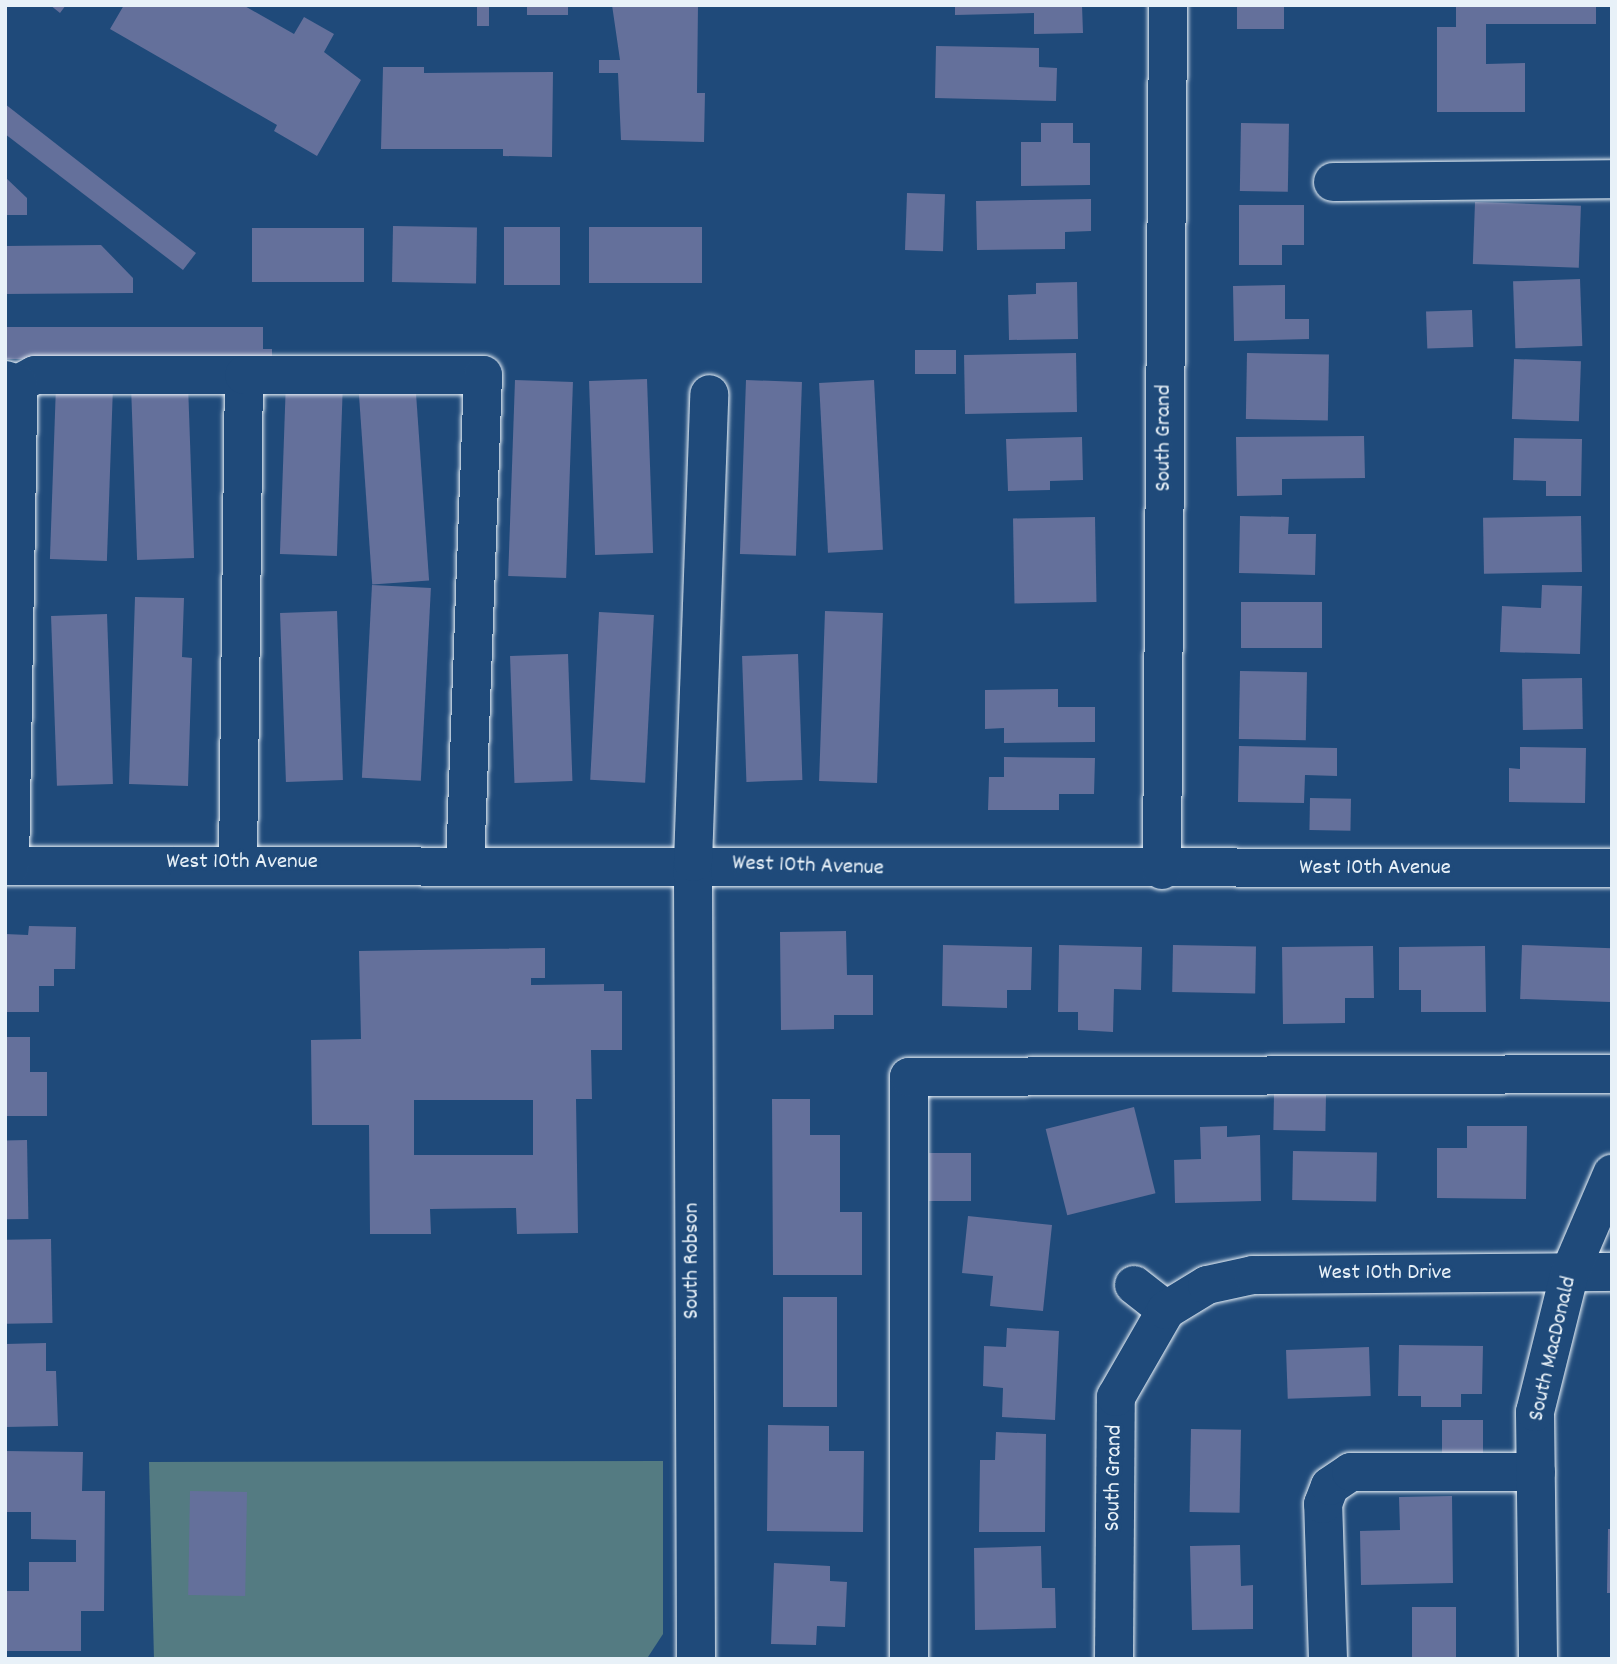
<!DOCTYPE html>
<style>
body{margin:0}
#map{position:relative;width:1617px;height:1664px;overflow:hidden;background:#1f4a7a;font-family:Dekko,sans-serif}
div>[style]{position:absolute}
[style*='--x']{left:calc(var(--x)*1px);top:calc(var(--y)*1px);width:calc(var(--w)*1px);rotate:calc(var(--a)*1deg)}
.green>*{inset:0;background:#547b82}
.building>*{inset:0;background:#64709b;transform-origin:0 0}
.roads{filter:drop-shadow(0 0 2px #e8f1f8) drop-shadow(0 0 2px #e8f1f8)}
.minor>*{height:38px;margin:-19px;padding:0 19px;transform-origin:19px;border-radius:19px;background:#1f4a7a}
span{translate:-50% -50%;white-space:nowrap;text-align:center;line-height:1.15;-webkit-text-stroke:7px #1f4a7a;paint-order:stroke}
.street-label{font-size:23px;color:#e8f1f8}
.frame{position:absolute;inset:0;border:7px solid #e8f1f8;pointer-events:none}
</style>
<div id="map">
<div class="green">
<div style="clip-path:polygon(663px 1461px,663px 1634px,648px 1657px,154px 1659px,149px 1462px)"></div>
</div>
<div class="building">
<div style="clip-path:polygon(50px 5px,66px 5px,60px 13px)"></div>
<div style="clip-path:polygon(124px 5px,243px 5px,294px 34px,304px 17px,334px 34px,324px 52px,361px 80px,317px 156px,274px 131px,277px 125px,110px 29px)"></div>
<div style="left:477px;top:5px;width:12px;height:21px"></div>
<div style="left:527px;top:5px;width:41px;height:10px"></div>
<div style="clip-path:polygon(612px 5px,698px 5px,697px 93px,705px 93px,704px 142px,621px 140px,618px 73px,599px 73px,599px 60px,620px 60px)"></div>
<div style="clip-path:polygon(955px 5px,1082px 5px,1083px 33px,1034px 34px,1034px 13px,955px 15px)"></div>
<div style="left:1237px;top:5px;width:47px;height:24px"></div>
<div style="clip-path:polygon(1456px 5px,1596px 5px,1596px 24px,1486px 24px,1486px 64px,1525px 63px,1525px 112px,1437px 112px,1437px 27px,1456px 27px)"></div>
<div style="clip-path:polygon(936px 46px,1039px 48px,1039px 67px,1057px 68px,1056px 101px,935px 98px)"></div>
<div style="clip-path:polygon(383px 67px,424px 67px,424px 73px,553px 72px,552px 157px,503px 156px,503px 149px,381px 149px)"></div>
<div style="clip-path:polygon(5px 104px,196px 253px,183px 270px,5px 134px)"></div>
<div style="clip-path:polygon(1041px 123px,1073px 123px,1073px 143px,1090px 143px,1090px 185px,1021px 186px,1021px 142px,1041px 142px)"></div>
<div style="left:1241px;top:123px;width:48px;height:68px;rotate:1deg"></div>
<div style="clip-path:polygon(5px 177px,27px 198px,27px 215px,5px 215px)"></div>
<div style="left:907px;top:193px;width:38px;height:57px;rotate:2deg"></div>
<div style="clip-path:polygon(1091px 199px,1091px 231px,1065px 232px,1065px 249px,977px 250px,976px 201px)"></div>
<div style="left:1475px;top:202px;width:106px;height:62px;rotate:2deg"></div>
<div style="clip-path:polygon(1239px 205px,1304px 205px,1304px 245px,1282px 245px,1282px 265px,1239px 265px)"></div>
<div style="left:393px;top:226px;width:84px;height:56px;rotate:1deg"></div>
<div style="left:504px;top:227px;width:56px;height:58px"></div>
<div style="left:589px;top:227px;width:113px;height:56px"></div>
<div style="left:364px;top:228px;width:54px;height:112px;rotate:90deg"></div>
<div style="clip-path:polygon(101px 245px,133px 278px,133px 293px,5px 294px,5px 246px)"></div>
<div style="left:1580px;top:279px;width:67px;height:67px;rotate:88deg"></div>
<div style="clip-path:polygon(1077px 282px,1078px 339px,1009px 340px,1008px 295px,1036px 294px,1036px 283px)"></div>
<div style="clip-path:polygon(1285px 285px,1285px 319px,1309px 319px,1309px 339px,1234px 341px,1233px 286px)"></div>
<div style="left:1472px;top:310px;width:37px;height:46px;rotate:88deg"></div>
<div style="clip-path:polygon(5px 327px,263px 327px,263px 349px,272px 349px,272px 359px,5px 359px)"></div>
<div style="left:915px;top:350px;width:41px;height:24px"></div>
<div style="left:1076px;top:353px;width:59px;height:112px;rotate:89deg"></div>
<div style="left:1247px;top:353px;width:82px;height:66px;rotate:1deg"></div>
<div style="left:1514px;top:359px;width:67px;height:60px;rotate:2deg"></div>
<div style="left:415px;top:379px;width:202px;height:57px;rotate:86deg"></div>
<div style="left:647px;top:379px;width:174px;height:58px;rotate:88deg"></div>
<div style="left:286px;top:380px;width:57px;height:174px;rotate:2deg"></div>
<div style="left:515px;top:380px;width:58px;height:196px;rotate:2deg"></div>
<div style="left:746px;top:380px;width:56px;height:174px;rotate:2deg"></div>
<div style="left:874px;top:380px;width:170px;height:55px;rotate:87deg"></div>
<div style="left:188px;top:384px;width:174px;height:57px;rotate:88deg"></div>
<div style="left:56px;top:385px;width:57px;height:174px;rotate:2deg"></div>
<div style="clip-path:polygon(1364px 436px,1365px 478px,1282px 479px,1282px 495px,1237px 496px,1236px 437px)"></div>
<div style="clip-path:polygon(1082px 437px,1083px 480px,1050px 481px,1050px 490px,1008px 491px,1006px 439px)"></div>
<div style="clip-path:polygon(1514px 438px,1582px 439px,1581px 496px,1546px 496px,1546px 481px,1513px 480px)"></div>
<div style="clip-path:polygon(1240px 516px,1289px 517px,1288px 534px,1316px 534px,1315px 575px,1239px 573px)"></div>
<div style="left:1581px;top:516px;width:56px;height:98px;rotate:89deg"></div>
<div style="left:1095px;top:517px;width:85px;height:82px;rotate:89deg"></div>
<div style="left:372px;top:585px;width:59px;height:193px;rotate:3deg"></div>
<div style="clip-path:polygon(1542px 585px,1582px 586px,1580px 654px,1500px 652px,1502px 606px,1541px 608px)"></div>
<div style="clip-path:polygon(135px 597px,184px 598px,182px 657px,192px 658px,188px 786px,129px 784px)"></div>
<div style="left:1322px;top:602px;width:46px;height:81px;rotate:90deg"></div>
<div style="left:337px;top:611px;width:169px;height:57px;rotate:88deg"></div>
<div style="left:825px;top:611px;width:58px;height:170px;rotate:2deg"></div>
<div style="left:599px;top:612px;width:55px;height:168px;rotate:3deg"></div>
<div style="left:107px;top:614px;width:170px;height:56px;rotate:88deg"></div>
<div style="left:568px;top:654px;width:127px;height:58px;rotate:88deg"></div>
<div style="left:798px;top:654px;width:126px;height:56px;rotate:88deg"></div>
<div style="left:1240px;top:671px;width:67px;height:68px;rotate:1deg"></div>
<div style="left:1582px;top:678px;width:51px;height:60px;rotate:89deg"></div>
<div style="clip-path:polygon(1058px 689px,1058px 707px,1095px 707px,1095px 742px,1004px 743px,1004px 728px,985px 729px,985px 690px)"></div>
<div style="clip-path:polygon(1239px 746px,1337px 748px,1337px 776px,1305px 775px,1304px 803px,1238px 802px)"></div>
<div style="clip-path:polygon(1520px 747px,1586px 748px,1585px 803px,1509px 802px,1509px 768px,1520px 769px)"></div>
<div style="clip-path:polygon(1004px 757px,1095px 758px,1094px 794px,1059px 794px,1059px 810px,988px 810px,989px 777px,1004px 777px)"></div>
<div style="left:1310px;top:798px;width:41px;height:32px;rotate:1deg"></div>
<div style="clip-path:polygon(29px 926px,76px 927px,75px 969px,54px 969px,54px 986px,39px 986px,39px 1012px,5px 1012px,5px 934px,28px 935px)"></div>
<div style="clip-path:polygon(846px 931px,847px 975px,873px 975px,873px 1015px,834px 1015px,834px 1029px,781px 1030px,780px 932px)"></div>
<div style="clip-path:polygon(943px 945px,1032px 947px,1031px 990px,1007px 990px,1007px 1008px,942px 1006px)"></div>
<div style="clip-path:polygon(1059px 945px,1142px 947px,1141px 990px,1114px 989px,1113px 1032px,1078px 1030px,1078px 1012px,1058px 1012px)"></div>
<div style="left:1173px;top:945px;width:83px;height:47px;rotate:1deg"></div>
<div style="left:1522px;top:945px;width:90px;height:54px;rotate:2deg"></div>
<div style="clip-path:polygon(1373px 946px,1374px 998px,1345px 998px,1345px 1023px,1283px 1024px,1282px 947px)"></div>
<div style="clip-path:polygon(1485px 946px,1486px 1012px,1421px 1012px,1421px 990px,1399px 990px,1399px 947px)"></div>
<div style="clip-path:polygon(evenodd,545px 948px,545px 978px,531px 978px,531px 985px,604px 984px,604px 991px,622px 991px,622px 1050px,591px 1050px,592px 1099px,576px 1099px,578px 1233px,517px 1234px,516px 1208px,430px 1209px,431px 1234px,370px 1234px,369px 1125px,312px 1125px,311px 1040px,361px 1039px,359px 951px,545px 948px,414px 1100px,533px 1100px,533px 1155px,414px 1155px,414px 1100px)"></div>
<div style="clip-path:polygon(5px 1037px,30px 1037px,30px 1072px,47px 1072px,47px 1116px,5px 1116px)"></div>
<div style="left:1274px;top:1094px;width:52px;height:36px;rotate:1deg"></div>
<div style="clip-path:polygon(772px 1099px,810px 1099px,810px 1135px,840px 1135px,840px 1212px,862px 1212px,862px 1275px,773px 1275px)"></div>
<div style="left:1134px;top:1107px;width:89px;height:91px;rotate:76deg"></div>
<div style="clip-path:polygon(1227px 1126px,1227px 1137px,1260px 1135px,1261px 1201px,1175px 1203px,1174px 1160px,1201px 1159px,1200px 1127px)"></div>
<div style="clip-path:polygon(1467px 1126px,1527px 1126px,1526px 1199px,1437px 1198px,1437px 1148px,1467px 1148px)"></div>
<div style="left:27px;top:1140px;width:79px;height:22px;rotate:89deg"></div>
<div style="left:1293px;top:1151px;width:84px;height:49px;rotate:1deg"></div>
<div style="left:929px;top:1153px;width:42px;height:48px"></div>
<div style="clip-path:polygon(968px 1216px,1052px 1225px,1043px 1311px,990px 1306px,993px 1276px,962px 1273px)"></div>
<div style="left:51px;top:1239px;width:84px;height:46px;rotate:89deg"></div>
<div style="left:783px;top:1297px;width:54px;height:110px"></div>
<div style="clip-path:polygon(1007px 1328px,1059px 1331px,1055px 1420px,1002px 1417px,1003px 1388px,983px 1386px,984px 1346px,1006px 1347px)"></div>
<div style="clip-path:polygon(46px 1343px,46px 1371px,56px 1371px,58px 1426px,5px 1427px,5px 1344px)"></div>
<div style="clip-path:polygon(1399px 1345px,1483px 1346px,1482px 1394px,1461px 1394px,1461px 1407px,1421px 1407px,1421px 1396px,1398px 1396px)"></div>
<div style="left:1369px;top:1347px;width:49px;height:83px;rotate:88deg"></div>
<div style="left:1442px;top:1420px;width:41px;height:37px"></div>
<div style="clip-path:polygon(768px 1425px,829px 1426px,829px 1451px,864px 1451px,863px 1532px,767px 1531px)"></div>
<div style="left:1191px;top:1429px;width:50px;height:83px;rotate:1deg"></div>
<div style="clip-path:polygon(996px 1432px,1046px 1434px,1045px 1532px,979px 1532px,980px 1460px,995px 1460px)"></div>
<div style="clip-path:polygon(5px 1451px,83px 1452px,82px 1491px,105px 1491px,104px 1611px,81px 1611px,81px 1651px,5px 1651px,5px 1591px,29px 1591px,29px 1562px,76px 1562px,76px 1540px,31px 1539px,31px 1512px,5px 1512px)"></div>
<div style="left:190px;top:1491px;width:57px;height:104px;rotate:1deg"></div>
<div style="clip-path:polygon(1452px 1496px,1453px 1583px,1361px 1585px,1360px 1531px,1400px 1530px,1399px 1497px)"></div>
<div style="clip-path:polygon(1608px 1529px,1612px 1529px,1612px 1593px,1607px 1593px)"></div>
<div style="clip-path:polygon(1240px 1545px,1241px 1586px,1253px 1585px,1253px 1629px,1192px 1630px,1190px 1546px)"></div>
<div style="clip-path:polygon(1041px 1546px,1042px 1588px,1055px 1588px,1056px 1628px,975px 1630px,974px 1548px)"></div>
<div style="clip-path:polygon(774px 1563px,830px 1566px,830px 1581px,847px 1582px,845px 1627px,817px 1626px,816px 1645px,771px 1644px)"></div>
<div style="left:1412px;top:1607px;width:44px;height:52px"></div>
</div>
<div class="roads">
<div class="minor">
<div style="--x:1333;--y:182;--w:279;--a:-0.6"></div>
<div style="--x:5;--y:380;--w:14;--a:17"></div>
<div style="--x:18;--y:384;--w:19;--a:-28"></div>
<div style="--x:35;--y:375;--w:209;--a:0"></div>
<div style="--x:238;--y:863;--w:488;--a:-89.3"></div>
<div style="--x:244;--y:375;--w:239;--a:0"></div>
<div style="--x:483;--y:375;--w:488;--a:92.1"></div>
<div style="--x:5;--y:866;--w:1607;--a:0.07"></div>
<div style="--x:10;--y:866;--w:482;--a:-89"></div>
<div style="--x:1162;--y:870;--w:865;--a:-89.6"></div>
<div style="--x:1134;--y:1285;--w:41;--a:38"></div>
<div style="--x:696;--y:1659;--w:797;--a:-90.22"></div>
<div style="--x:693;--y:862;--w:468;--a:-88"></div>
<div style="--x:909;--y:1659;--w:582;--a:-90"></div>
<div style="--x:909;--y:1077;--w:703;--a:-0.24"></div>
<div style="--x:1114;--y:1659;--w:262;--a:-89.6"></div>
<div style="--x:1116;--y:1397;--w:100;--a:-60.1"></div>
<div style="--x:1166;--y:1310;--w:48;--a:-31.4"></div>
<div style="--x:1207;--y:1285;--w:47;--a:-12.3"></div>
<div style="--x:1253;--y:1275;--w:359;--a:-0.5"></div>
<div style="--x:1328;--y:1659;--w:155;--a:-91.8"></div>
<div style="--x:1323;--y:1504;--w:19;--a:-69"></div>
<div style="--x:1330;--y:1486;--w:25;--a:-34"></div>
<div style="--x:1351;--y:1472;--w:185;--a:0"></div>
<div style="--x:1538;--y:1659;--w:247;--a:-90.7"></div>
<div style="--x:1535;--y:1412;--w:144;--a:-76"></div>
<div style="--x:1570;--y:1272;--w:107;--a:-66.8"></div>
</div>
</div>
<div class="street-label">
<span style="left:1165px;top:438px;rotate:-90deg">South Grand</span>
<span style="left:242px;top:863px">West 10th Avenue</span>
<span style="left:808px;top:867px;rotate:2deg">West 10th Avenue</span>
<span style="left:1375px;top:869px">West 10th Avenue</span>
<span style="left:693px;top:1261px;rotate:-90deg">South Robson</span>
<span style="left:1385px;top:1274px">West 10th Drive</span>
<span style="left:1554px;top:1349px;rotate:-77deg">South MacDonald</span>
<span style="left:1115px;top:1478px;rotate:-89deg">South Grand</span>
</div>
<div class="frame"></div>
</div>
